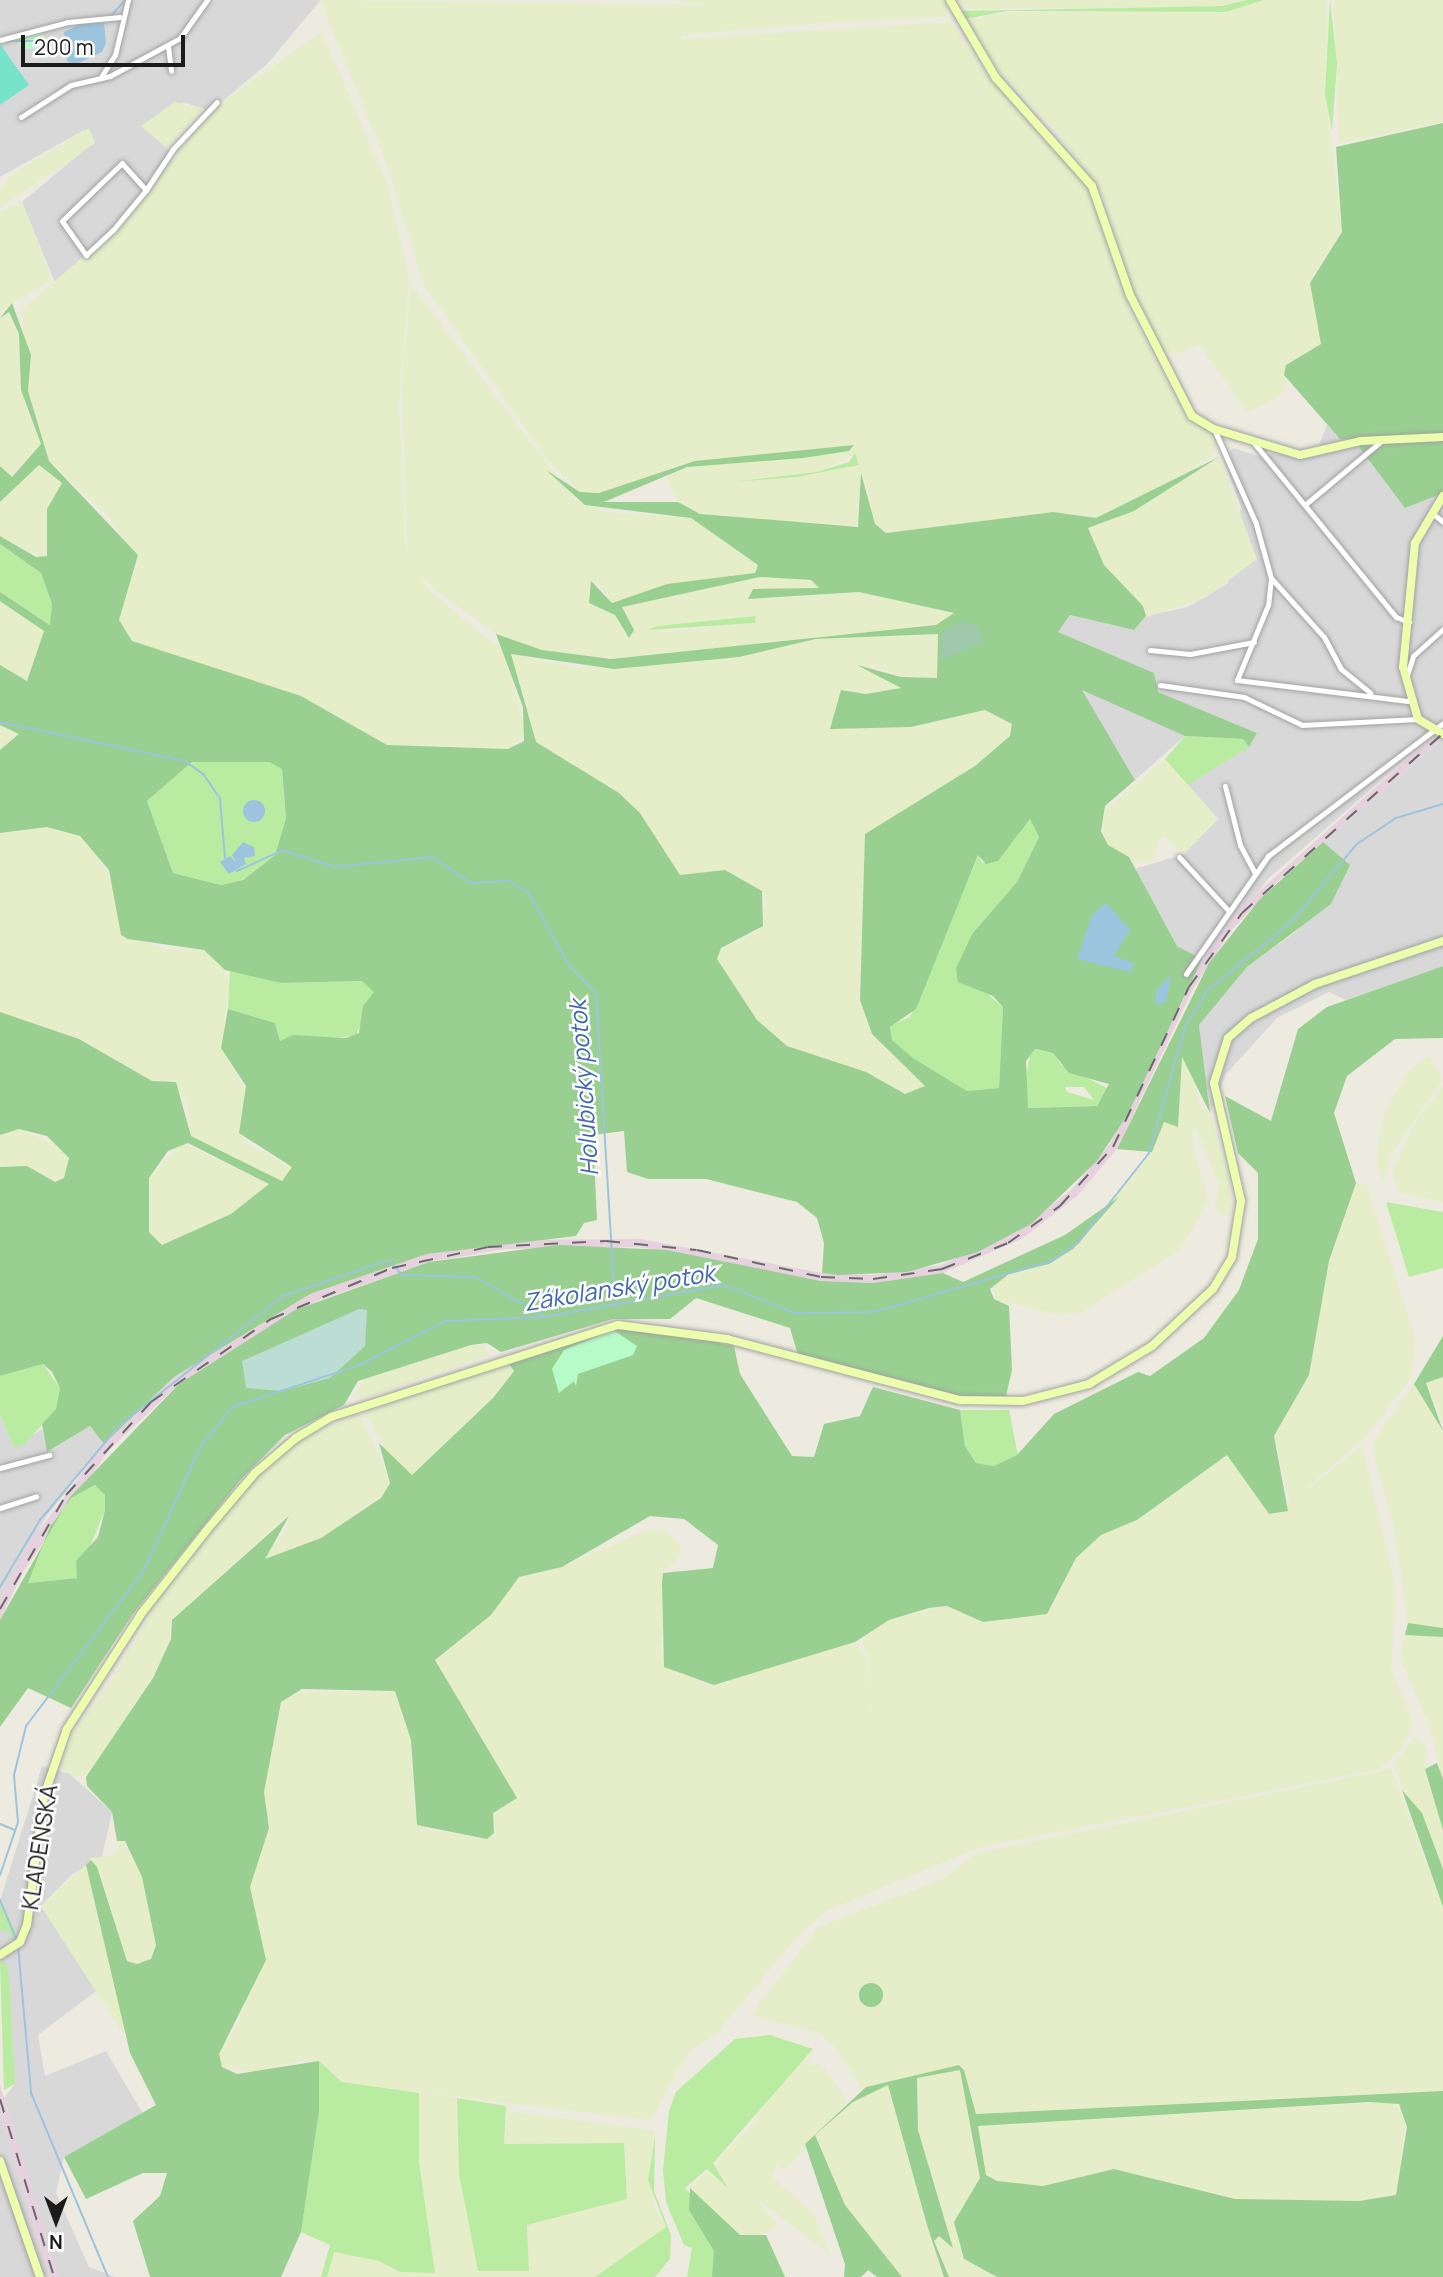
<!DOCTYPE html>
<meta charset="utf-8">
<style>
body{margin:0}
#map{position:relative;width:1443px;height:2277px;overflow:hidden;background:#edebdf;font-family:Manrope,sans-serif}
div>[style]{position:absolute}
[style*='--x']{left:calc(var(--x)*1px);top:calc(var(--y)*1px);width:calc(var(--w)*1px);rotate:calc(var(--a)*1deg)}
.residential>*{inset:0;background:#d9d8d8}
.industrial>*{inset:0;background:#e7d1df}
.farmland>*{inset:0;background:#e5eec8}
.grass>*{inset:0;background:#b9eca1}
.forest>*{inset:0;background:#99d091}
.round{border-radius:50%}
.wetland>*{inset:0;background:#bbddd3}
.cemetery>*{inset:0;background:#9fc8ac}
.park>*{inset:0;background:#b7fcc8}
.pitch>*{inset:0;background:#77e3cb}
.water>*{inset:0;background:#9cc4de}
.stream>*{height:2px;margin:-1px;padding:0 1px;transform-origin:1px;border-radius:1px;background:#9cc4de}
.roads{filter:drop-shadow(0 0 2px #a2a2a2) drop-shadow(0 0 2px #a2a2a2)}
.street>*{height:5px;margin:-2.5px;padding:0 2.5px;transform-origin:2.5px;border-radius:2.5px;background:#fff}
.secondary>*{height:8px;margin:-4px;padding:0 4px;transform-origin:4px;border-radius:4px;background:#ecfdad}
.rail>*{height:2px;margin-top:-1px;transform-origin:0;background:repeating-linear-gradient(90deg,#696969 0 14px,transparent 0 28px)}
span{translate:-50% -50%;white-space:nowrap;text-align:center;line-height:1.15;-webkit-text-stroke:5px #fff;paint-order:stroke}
.street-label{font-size:23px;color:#1b1b1b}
.water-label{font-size:24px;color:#4367af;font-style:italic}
.north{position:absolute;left:21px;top:2186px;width:70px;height:70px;-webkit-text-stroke:5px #fff;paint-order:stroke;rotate:180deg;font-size:19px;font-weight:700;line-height:28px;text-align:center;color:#1b1b1b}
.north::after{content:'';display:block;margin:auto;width:24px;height:32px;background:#1b1b1b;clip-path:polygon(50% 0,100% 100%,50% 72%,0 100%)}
.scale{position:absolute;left:21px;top:35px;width:164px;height:32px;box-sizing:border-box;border:4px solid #1b1b1b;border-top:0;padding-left:9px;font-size:21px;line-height:24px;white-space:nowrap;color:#1b1b1b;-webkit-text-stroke:5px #fff;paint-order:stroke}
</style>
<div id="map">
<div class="residential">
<div style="clip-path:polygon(0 0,319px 0,320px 1px,267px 64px,210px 112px,184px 102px,141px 126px,173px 153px,128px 217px,56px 285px,22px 202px,95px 141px,84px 130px,0 177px)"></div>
<div style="clip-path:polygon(1327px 425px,1340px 438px,1353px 439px,1419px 499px,1443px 493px,1443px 727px,1270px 877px,1202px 959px,1177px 946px,1135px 869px,1184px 854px,1218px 819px,1188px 785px,1257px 733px,1158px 692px,1058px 632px,1070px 615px,1134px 630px,1146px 616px,1188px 607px,1228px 583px,1241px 507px,1224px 461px,1233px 448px,1262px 457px,1275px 452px,1314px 457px)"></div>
<div style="clip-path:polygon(1081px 689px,1142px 715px,1185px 736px,1135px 780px)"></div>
<div style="clip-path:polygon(1443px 738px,1443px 966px,1346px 1000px,1329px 992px,1277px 1018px,1226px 1074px,1210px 1113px,1199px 1025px,1247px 967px,1298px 930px,1335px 858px,1323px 842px)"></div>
<div style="clip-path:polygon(0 1415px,14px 1448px,42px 1429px,48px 1452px,90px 1426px,104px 1444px,46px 1517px,0 1599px)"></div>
<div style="clip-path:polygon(42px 1766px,70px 1774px,112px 1812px,102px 1857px,70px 1876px,41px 1906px,96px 1991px,38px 2035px,45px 2076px,106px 2051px,143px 2114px,64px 2157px,56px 2193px,89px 2267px,115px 2277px,58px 2277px,4px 2098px,15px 2084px,0 1962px,0 1901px)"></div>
<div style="clip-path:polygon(0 2113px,28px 2205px,50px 2277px,0 2277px)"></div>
</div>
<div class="industrial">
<div style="clip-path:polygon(1443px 727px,1443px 738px,1276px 883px,1231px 931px,1193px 989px,1117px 1149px,1078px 1195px,1023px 1238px,943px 1273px,873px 1283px,821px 1281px,639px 1247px,505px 1249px,429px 1262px,314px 1302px,179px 1384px,110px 1449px,24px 1570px,0 1620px,0 1599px,30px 1542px,104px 1444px,174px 1377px,310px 1294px,427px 1254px,504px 1240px,640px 1239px,822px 1273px,873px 1275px,941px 1265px,1018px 1231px,1072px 1189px,1110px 1144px,1185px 985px,1238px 910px)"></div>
<div style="clip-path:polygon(0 2085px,31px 2185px,58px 2277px,50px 2277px,28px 2205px,0 2113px)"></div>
</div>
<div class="farmland">
<div style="clip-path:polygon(evenodd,320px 0,719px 6px,669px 0,946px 0,946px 17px,833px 22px,681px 35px,681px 39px,951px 22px,990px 80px,1086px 185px,1129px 308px,1186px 419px,1216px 438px,1214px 455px,1118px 512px,1095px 518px,1053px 512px,886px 533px,875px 524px,864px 476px,857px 507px,862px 522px,846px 528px,700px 514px,678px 502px,666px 477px,687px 467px,849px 451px,833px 447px,695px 461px,599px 493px,580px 492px,547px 459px,424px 285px,387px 164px,320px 0,854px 455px,859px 465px,797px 477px,734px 482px,817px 472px,854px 455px)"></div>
<div style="clip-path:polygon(959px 0,1247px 0,1222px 6px,967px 9px)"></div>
<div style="clip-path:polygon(1264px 0,1327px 0,1325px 94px,1342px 232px,1311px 277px,1321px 344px,1287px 363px,1284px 390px,1275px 399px,1247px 412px,1199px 344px,1179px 353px,1163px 351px,1131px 287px,1103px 194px,1053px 127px,990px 62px,964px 21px,1010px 12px,1225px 13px)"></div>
<div style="clip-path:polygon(1334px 0,1443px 0,1443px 122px,1339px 143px)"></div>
<div style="clip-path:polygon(322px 32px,388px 187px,409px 278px,399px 407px,405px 545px,428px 590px,503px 651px,527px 734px,508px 749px,387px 745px,301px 696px,132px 642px,119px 621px,126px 585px,139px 565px,109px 517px,49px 461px,28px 391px,22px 310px,128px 217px,213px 108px)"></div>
<div style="clip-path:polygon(175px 102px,204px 108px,168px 147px,141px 126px)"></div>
<div style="clip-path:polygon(89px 128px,95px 143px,0 208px,0 190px,11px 175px)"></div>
<div style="clip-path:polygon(22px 202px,52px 279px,0 311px,0 212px)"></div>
<div style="clip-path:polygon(evenodd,411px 285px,574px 499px,605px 512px,691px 518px,758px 565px,755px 573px,667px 584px,612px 603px,597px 581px,591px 603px,615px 615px,626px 636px,634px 630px,622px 608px,633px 602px,760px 577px,811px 580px,819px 588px,753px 589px,748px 599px,859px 592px,954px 613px,936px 625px,611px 659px,542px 650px,496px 634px,435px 590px,416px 569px,407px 545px,402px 383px,411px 285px,749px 616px,754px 623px,653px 633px,699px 622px,749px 616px)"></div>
<div style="clip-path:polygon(9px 311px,19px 334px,21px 390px,41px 444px,8px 478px,0 466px,0 318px)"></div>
<div style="clip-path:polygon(1219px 457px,1257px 559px,1205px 598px,1146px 617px,1104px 565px,1088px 528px,1134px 511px)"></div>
<div style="clip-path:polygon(39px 465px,62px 483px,47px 509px,49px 548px,42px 558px,0 536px,0 502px)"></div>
<div style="clip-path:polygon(0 601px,44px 631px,27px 681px,0 665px)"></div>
<div style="clip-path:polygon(938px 634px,937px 678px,901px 677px,871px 665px,871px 672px,901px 688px,866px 694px,841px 691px,830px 728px,911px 727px,985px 710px,1012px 724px,1010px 736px,975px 766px,865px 834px,860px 1000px,872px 1034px,925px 1086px,905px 1094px,787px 1046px,757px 1020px,717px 959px,721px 948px,756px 933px,766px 901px,762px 891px,725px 870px,680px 875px,641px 814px,619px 793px,536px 742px,510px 654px,578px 668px,639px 666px,739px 657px,816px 639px)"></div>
<div style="clip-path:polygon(0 725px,20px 734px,0 750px)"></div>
<div style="clip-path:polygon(1165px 759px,1218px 819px,1184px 854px,1164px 836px,1157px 840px,1155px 859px,1134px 862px,1108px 845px,1099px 816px)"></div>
<div style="clip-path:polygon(47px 827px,80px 836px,94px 849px,114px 886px,121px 935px,166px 949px,204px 950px,224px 968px,229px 985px,221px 1048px,246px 1091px,242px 1141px,292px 1167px,282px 1181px,191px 1136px,187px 1105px,173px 1080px,152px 1081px,80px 1039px,0 1012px,0 833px)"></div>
<div style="clip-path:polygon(1429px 1056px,1443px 1080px,1391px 1154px,1383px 1184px,1376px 1159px,1384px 1114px,1408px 1071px)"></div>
<div style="clip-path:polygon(1182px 1057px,1193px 1070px,1201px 1108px,1210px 1113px,1229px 1175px,1232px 1214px,1222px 1216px,1215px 1205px,1219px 1185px,1194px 1123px,1192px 1146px,1209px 1201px,1179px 1250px,1082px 1312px,1060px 1315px,994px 1299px,995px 1281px,1073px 1249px,1152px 1152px,1164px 1122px,1178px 1127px)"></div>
<div style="clip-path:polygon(1443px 1086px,1443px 1202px,1399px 1192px,1392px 1173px,1417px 1119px)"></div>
<div style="clip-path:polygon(19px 1129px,62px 1148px,69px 1158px,64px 1178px,48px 1182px,27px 1166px,0 1167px,0 1135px)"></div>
<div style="clip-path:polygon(182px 1143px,269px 1184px,231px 1214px,162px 1245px,149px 1232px,149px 1178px)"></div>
<div style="clip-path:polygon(1366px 1183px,1415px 1339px,1411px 1378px,1366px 1436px,1290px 1503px,1274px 1436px,1309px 1375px,1329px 1261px,1354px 1185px)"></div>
<div style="clip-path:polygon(471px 1345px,484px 1346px,488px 1355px,362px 1399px,356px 1392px,367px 1375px)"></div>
<div style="clip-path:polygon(509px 1364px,514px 1371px,493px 1398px,412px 1475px,393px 1461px,364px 1413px)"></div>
<div style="clip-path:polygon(1443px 1377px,1443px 1422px,1426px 1382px)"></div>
<div style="clip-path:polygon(1414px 1384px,1443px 1431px,1443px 1628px,1408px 1623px,1394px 1527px,1373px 1451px,1375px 1438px)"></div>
<div style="clip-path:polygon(360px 1414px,388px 1477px,388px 1491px,321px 1538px,269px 1560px,263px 1556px,285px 1532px,289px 1517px,275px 1526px,172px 1620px,166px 1654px,95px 1771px,78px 1777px,61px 1769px,72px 1735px,118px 1671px,160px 1597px,251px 1483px,303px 1438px)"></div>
<div style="clip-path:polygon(1362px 1446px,1396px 1590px,1391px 1671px,1413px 1720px,1404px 1746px,1379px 1769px,980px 1847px,828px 1910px,799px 1934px,716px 2034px,689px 2051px,650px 2120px,350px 2084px,307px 2059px,255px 2072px,222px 2067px,218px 2054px,239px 2022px,264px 1946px,249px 1907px,251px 1875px,269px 1828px,264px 1792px,276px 1709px,291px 1692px,395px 1691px,411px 1740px,415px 1813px,424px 1829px,487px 1839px,494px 1833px,493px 1813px,517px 1798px,435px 1660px,491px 1615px,519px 1577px,562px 1567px,644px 1531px,665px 1530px,680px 1545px,680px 1556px,663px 1573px,661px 1651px,700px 1683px,714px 1685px,855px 1642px,867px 1658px,868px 1706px,875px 1724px,868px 1700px,869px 1656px,863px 1644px,868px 1633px,889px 1620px,947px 1606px,1052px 1608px,1076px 1558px,1101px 1535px,1137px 1520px,1217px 1459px,1232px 1457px,1256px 1497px,1275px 1515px)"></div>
<div style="clip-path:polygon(1405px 1635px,1443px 1637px,1443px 1779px,1428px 1720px,1400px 1658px)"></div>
<div style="clip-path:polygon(1414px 1737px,1427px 1750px,1425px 1769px,1443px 1830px,1443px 1869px,1422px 1813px,1402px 1790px,1395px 1763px)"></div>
<div style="clip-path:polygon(1391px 1769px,1443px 1907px,1443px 2091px,976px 2114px,962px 2066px,860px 2087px,835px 2046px,815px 2031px,751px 2015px,819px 1927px,943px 1879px,978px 1853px)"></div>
<div style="clip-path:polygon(121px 1839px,142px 1877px,156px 1945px,147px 1962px,127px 1962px,90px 1858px,115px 1855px)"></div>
<div style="clip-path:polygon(86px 1865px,126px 2026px,123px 2033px,41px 1906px)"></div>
<div style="clip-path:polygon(811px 2054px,806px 2067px,818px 2063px,826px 2070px,847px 2102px,785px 2170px,777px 2165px,771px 2176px,813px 2213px,831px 2255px,756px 2198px,778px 2226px,751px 2239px,740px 2235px,690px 2188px,708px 2171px,728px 2188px,715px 2161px,751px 2127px,774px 2086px)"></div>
<div style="clip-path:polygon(961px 2070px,980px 2178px,972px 2190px,961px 2247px,964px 2259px,997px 2277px,949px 2277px,934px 2241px,939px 2236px,953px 2247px,918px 2130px,917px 2078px)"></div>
<div style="clip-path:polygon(888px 2085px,927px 2225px,944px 2277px,902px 2277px,882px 2257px,845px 2205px,815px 2135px,853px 2102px)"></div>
<div style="clip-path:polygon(419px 2093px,457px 2098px,459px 2174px,478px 2271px,529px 2271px,527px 2225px,627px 2198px,624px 2143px,504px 2144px,508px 2111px,655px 2131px,653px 2205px,666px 2227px,595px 2277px,327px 2277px,333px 2252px,379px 2261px,400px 2272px,435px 2273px,419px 2162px)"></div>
<div style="clip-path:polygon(1391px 2102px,1406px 2115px,1398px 2190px,1392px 2197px,1359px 2201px,1235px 2199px,1114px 2169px,1043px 2186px,997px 2181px,986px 2175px,978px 2125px)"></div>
</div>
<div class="grass">
<div style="clip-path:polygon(1247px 0,1264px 0,1226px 12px,1007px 11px,965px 19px,961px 11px,1222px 6px)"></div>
<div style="clip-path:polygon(1330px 0,1337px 64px,1332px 131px,1325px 94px)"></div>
<div style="clip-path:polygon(855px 453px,859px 465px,797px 477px,733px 482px,817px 472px,849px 462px)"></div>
<div style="clip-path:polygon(0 544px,41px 573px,52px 604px,51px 625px,0 592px)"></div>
<div style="clip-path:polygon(756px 616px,755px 623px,647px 630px,658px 626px)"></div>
<div style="clip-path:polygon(1185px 736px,1243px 739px,1249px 747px,1188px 785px,1165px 759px)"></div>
<div style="clip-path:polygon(192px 762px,269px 762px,282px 769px,286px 818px,275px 855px,242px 880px,221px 885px,173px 873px,147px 801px)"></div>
<div style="clip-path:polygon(1030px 819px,1039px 837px,1017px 882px,972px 934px,956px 968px,1003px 1007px,999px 1088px,967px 1091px,913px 1058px,891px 1040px,890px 1026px,910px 1017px,979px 854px,982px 863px,998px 861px)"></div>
<div style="clip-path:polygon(230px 969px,283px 983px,364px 981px,374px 992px,356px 1036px,280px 1041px,275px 1023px,228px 1009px)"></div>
<div style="clip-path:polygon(evenodd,1031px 1049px,1053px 1053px,1061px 1065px,1109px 1089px,1096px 1106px,1028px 1108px,1024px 1089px,1031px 1049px,1065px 1087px,1084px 1087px,1094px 1100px,1067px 1092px,1065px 1087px)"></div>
<div style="clip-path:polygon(1386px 1202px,1443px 1212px,1443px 1268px,1409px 1277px)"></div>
<div style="clip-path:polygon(43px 1364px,60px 1388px,56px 1409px,25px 1444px,14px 1448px,0 1415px,0 1376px)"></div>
<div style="clip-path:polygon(960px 1410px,1009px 1410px,1018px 1455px,994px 1466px,976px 1463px,965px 1446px)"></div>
<div style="clip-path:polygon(95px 1485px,105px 1495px,105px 1510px,77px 1578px,27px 1583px,50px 1527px,71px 1498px)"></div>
<div style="clip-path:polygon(0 1903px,14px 1927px,14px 1942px,7px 1929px,0 1931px)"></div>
<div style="clip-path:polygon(0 1962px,7px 1964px,9px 1979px,15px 2084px,4px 2090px)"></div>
<div style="clip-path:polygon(770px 2035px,813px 2049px,713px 2163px,728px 2188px,707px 2169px,685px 2188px,731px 2243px,712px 2277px,687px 2277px,692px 2248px,684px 2245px,666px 2202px,663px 2170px,669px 2111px,676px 2092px,735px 2039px)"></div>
<div style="clip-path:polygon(319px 2061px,342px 2082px,419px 2093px,419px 2162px,435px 2273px,400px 2272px,379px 2261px,334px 2252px,327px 2277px,321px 2277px,330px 2245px,301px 2232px,319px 2112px)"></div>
<div style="clip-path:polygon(457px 2098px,506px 2106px,504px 2144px,624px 2143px,627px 2199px,527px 2225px,529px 2271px,478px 2271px,459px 2174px)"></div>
<div style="clip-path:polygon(655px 2136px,654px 2191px,671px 2235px,670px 2259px,655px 2277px,595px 2277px,666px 2227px,648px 2180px)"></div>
</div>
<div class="forest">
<div style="clip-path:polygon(1443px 123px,1443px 493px,1405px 508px,1353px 439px,1340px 439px,1284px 375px,1286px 365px,1321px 344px,1310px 283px,1342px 232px,1336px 147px)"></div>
<div style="clip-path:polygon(evenodd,12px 303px,31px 355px,28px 391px,49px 461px,138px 555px,119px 620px,132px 641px,301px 696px,387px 745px,508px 749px,524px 741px,523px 707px,496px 634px,542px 650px,611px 659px,936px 625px,954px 613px,859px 592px,748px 599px,753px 589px,819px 588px,811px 580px,760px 577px,622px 607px,634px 630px,629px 638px,615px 615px,589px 603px,591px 581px,612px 603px,667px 584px,755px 573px,758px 565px,691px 518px,585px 505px,546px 470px,580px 492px,599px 493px,695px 461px,854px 445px,849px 451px,803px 458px,687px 467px,604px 502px,678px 502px,700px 514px,858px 527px,861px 473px,875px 524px,886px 533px,1053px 512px,1096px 518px,1219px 457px,1134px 511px,1088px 528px,1104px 565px,1143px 606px,1146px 616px,1134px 630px,1070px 615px,1058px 632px,1154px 673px,1158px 692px,1257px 733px,1249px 747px,1243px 739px,1185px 736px,1082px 690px,1135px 780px,1105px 806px,1101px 831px,1108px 845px,1129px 857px,1177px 946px,1202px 959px,1128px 1114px,1097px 1161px,1031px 1224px,978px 1252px,907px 1272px,838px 1275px,822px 1273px,824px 1243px,817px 1218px,797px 1202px,706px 1179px,648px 1179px,627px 1172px,624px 1131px,593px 1135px,597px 1220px,584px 1223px,576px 1236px,427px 1254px,310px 1294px,174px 1377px,104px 1444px,90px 1426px,47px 1452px,42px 1424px,56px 1409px,60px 1388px,52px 1372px,43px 1364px,0 1376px,0 1167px,27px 1166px,55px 1182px,64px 1178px,69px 1158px,47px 1136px,19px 1129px,0 1135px,0 1012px,79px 1039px,152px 1081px,176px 1082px,191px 1136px,282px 1181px,292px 1167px,239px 1133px,246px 1086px,221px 1048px,228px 1009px,275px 1023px,280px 1041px,293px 1035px,346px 1038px,359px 1033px,363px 1006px,374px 992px,362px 981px,281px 983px,225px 970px,204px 950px,128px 939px,121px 935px,109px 870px,80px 836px,47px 827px,0 833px,0 750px,19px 734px,0 725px,0 665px,27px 681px,44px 631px,0 601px,0 592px,50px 625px,52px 604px,41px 573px,0 544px,0 536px,36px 557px,47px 556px,47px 509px,62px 483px,39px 465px,0 502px,0 466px,12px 477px,41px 444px,21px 390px,19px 334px,9px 312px,0 318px,12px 303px,938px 634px,937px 678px,901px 677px,857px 665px,901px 688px,866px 694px,841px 690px,830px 729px,911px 727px,985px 710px,1012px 724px,1010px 736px,975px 766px,865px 834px,860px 1000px,872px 1034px,925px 1086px,905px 1094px,866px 1072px,787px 1046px,757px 1020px,717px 959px,721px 948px,763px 926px,762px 891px,725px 870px,680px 875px,640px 813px,619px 793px,536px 742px,511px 654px,614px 669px,739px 657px,816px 639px,938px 634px,12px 303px,192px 762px,269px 762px,282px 769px,286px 818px,275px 855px,243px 880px,221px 885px,173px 873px,147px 801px,192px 762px,12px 303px,1030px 819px,1039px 837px,1017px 882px,972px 934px,956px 968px,958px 982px,993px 996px,1003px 1007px,999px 1088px,967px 1091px,913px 1058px,892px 1040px,890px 1027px,916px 1009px,978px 855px,986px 864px,998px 861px,1030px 819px,12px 303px,1035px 1049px,1053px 1053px,1069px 1073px,1109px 1084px,1097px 1106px,1028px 1108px,1026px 1061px,1035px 1049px,12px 303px,188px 1143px,269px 1184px,231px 1214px,162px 1245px,149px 1232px,149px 1178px,168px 1151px,188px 1143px)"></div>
<div style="clip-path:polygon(1323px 842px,1350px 865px,1331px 904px,1247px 967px,1199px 1025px,1210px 1113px,1182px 1057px,1178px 1127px,1164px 1122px,1152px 1152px,1117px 1149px,1209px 963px,1260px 899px)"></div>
<div style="clip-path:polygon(1443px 966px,1443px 1038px,1395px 1039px,1347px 1076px,1334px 1113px,1356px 1183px,1329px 1261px,1309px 1375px,1274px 1436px,1288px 1511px,1269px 1514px,1227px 1455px,1137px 1520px,1101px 1535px,1076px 1558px,1047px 1614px,983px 1622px,947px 1606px,929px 1608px,889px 1620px,855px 1642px,714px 1685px,664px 1667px,662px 1583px,663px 1573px,713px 1568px,718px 1545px,684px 1519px,650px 1516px,562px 1567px,519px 1577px,491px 1615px,435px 1660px,517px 1798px,493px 1813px,494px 1833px,487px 1839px,417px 1825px,411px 1740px,395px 1691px,302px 1689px,281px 1702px,264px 1792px,269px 1828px,250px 1887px,266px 1960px,219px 2054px,222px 2067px,237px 2074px,319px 2061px,319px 2112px,301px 2232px,281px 2277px,150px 2277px,133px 2221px,160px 2196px,167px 2173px,143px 2173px,86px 2199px,64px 2157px,156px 2105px,130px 2053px,86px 1865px,91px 1860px,97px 1867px,127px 1961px,137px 1964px,151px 1959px,156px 1945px,142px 1877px,125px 1841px,117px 1841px,112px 1812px,87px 1786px,86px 1777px,153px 1678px,171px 1639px,172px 1620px,289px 1516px,265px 1559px,321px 1538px,381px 1498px,390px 1483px,379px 1443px,412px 1475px,493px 1398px,514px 1371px,509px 1364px,605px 1330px,654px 1330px,734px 1346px,740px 1374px,792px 1456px,814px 1457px,824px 1424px,860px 1416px,873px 1387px,960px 1410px,965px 1446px,976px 1463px,994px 1466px,1017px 1455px,1054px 1414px,1138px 1372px,1150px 1376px,1204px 1338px,1239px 1290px,1258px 1239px,1258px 1173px,1238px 1153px,1225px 1096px,1271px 1121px,1298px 1029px,1327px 1007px)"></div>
<div style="clip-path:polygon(evenodd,1119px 1197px,1073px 1249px,1049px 1264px,1009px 1274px,990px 1289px,994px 1299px,1009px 1306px,1012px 1370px,1006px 1396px,953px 1396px,798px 1355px,790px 1328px,696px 1298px,670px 1319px,613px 1319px,501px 1352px,487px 1343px,471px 1345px,358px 1381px,344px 1405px,285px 1435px,242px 1478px,132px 1615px,71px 1708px,28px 1688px,0 1727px,0 1620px,70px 1497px,179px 1384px,295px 1310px,429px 1262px,558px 1245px,667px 1250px,821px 1281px,873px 1283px,943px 1273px,963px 1282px,1065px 1235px,1119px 1197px,95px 1485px,105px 1495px,105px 1510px,98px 1537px,76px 1561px,77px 1578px,28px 1583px,50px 1527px,71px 1498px,95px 1485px)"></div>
<div style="clip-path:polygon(1443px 1336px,1443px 1377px,1426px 1383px,1443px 1431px,1414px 1384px)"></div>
<div style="clip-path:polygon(1408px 1623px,1443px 1628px,1443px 1637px,1405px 1635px)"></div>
<div style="clip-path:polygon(1437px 1763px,1443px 1779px,1443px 1830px,1425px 1769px)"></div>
<div style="clip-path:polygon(1402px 1790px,1422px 1813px,1443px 1869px,1443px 1907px)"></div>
<div class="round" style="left:859px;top:1983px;width:24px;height:24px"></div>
<div style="clip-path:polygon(evenodd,959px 2065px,964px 2070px,976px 2114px,1443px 2091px,1443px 2277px,997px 2277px,964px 2259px,954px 2222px,980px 2178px,960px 2070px,917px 2078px,918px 2130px,953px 2248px,939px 2236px,934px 2241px,949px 2277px,944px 2277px,927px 2225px,888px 2085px,853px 2102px,815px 2135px,845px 2205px,902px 2277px,877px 2277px,868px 2270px,861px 2277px,844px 2277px,845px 2264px,805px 2144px,866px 2087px,959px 2065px,1369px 2102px,1399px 2104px,1407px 2127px,1396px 2195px,1359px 2201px,1235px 2199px,1114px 2169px,1043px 2186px,997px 2181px,986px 2175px,978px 2126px,1369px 2102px)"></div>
<div style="clip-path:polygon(690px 2188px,740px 2235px,766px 2235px,785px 2277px,712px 2277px,714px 2251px,689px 2210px)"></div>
</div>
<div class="wetland">
<div style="clip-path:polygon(359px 1309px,367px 1310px,365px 1346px,330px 1378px,282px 1391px,246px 1388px,242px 1361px)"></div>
</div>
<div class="cemetery">
<div style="clip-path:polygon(962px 621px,978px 626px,984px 642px,941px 660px,942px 632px)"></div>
</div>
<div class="park">
<div style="clip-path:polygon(40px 31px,53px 48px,23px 49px,15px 39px)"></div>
<div style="clip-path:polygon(613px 1330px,637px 1346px,633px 1355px,578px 1374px,576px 1386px,574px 1381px,559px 1393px,552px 1369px,564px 1350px)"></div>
</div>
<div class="pitch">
<div style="clip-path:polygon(0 44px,29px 85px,0 105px)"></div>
</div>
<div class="water">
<div style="clip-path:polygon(82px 23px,104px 23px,106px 43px,102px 52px,74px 65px,67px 61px,64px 32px)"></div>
<div class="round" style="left:243px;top:800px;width:22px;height:22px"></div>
<div style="clip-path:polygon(243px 842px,254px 847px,255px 856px,244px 858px,246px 864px,229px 874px,220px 862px,230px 856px,236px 862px,232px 855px)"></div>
<div style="clip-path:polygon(1106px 903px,1130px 930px,1114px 956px,1134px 963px,1130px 972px,1077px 959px,1092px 915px)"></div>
<div style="clip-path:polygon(1171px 975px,1166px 1002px,1156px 1005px,1156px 991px)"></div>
</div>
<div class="stream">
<div style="--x:112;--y:15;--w:20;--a:-49"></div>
<div style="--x:4;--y:41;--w:60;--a:0"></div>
<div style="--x:0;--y:722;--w:189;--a:11.9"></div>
<div style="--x:185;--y:761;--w:24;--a:36"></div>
<div style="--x:204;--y:775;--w:29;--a:56"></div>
<div style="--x:220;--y:799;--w:60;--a:85.2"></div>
<div style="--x:237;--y:871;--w:51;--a:-24.5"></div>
<div style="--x:283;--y:850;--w:54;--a:18.4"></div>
<div style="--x:334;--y:867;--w:99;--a:-5.8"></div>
<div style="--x:432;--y:857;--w:47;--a:33.7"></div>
<div style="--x:471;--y:883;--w:38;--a:-3"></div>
<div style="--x:509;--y:881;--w:22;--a:30"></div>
<div style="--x:528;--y:892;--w:86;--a:60.8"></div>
<div style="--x:570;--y:967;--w:37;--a:45"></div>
<div style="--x:596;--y:993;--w:314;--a:86.5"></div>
<div style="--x:0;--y:1587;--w:78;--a:-59.2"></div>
<div style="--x:40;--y:1520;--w:123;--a:-50"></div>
<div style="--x:119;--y:1426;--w:209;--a:-38.4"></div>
<div style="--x:283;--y:1296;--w:112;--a:-18.8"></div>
<div style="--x:389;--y:1260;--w:20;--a:49"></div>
<div style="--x:402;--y:1275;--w:73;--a:1.6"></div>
<div style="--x:475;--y:1277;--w:79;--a:29.5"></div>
<div style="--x:0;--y:1824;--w:16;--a:22"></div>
<div style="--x:0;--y:1875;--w:56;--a:-71.2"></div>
<div style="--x:18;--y:1822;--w:47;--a:-94.9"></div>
<div style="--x:14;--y:1775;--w:50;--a:-76.2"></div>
<div style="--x:26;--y:1726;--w:193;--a:-52.8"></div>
<div style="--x:143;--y:1572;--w:139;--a:-65.3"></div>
<div style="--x:201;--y:1446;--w:50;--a:-51.5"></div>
<div style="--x:232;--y:1407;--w:135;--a:-18.2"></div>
<div style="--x:360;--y:1365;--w:96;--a:-27.4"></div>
<div style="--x:445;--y:1321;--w:100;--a:-2.3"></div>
<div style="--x:545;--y:1317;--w:182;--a:-10.1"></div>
<div style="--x:724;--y:1285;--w:76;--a:21.5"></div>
<div style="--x:795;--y:1313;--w:79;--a:-0.7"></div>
<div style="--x:874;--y:1312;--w:185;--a:-16"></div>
<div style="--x:1052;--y:1261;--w:32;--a:-35"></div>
<div style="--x:1078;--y:1243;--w:115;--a:-51.7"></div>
<div style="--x:1149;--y:1153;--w:133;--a:-73.9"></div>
<div style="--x:1186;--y:1025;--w:40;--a:-58"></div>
<div style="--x:1207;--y:991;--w:109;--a:-39.4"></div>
<div style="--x:1291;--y:922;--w:102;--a:-49.8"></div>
<div style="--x:1357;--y:844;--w:47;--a:-33.7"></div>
<div style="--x:1396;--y:818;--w:49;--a:-16.6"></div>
<div style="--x:0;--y:1900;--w:44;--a:67.5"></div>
<div style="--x:18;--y:1946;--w:148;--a:84.9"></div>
<div style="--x:31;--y:2093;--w:199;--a:67.3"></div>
</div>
<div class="roads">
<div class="street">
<div style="--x:0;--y:40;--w:70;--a:-14.8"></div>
<div style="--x:68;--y:22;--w:52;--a:-5.5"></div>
<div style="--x:168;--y:46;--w:25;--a:83"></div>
<div style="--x:101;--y:77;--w:26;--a:-58"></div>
<div style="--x:115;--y:55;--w:57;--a:-76.7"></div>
<div style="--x:21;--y:117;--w:59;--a:-32.6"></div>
<div style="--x:71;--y:85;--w:40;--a:-13"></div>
<div style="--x:110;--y:76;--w:80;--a:-28.5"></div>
<div style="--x:180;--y:38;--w:47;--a:-54.6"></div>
<div style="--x:146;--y:190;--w:36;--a:-132"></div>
<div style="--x:122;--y:163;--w:83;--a:136"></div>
<div style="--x:62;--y:221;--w:42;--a:54.8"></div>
<div style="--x:86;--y:255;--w:37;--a:-43"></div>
<div style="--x:113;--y:230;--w:52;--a:-50.5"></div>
<div style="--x:146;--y:190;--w:49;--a:-56.6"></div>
<div style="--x:173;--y:149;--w:64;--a:-46.9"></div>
<div style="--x:1214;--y:429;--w:104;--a:66.1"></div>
<div style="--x:1256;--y:524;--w:56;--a:74.5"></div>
<div style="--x:1271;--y:578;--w:27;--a:96"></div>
<div style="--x:1268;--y:605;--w:81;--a:112.5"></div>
<div style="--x:1237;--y:680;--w:172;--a:7"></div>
<div style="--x:1254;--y:443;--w:225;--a:50.8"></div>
<div style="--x:1396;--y:617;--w:14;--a:21"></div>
<div style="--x:1307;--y:503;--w:95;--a:-39.9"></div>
<div style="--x:1432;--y:513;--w:14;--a:39"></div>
<div style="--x:1271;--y:578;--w:79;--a:48.1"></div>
<div style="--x:1324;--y:637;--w:36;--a:62"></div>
<div style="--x:1341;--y:669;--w:38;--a:39"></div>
<div style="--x:1150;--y:650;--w:40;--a:5.7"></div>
<div style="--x:1190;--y:654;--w:65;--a:-10.6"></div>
<div style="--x:1406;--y:678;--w:23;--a:-72"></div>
<div style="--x:1413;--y:656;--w:40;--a:-42"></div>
<div style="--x:1160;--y:685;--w:85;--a:8.1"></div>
<div style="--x:1244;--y:697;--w:64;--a:25.8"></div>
<div style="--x:1302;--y:725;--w:116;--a:-3"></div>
<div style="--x:1225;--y:786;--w:61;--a:75.7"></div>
<div style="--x:1240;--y:845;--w:30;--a:62"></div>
<div style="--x:1179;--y:857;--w:71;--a:47.3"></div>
<div style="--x:1186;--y:974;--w:144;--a:-55.2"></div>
<div style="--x:1268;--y:856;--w:220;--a:-37.2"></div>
<div style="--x:0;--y:1468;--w:51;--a:-14.9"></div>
<div style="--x:0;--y:1508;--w:38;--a:-18"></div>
</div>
<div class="secondary">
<div style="--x:950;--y:0;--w:91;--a:59.5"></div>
<div style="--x:996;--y:78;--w:144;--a:48.4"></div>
<div style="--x:1092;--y:186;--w:115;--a:70.8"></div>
<div style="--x:1130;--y:295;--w:136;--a:62.9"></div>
<div style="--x:1192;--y:416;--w:26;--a:31"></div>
<div style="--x:1214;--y:429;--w:90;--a:16.8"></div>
<div style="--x:1300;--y:455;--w:63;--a:-12.9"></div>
<div style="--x:1361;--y:441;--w:82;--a:-2.8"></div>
<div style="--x:1443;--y:496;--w:55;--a:120.8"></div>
<div style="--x:1415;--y:543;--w:125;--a:95.5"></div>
<div style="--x:1403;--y:667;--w:54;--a:73.9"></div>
<div style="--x:1418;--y:719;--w:29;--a:31"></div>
<div style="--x:0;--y:1955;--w:24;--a:-33"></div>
<div style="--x:20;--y:1942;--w:18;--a:-68"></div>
<div style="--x:27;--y:1925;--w:130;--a:-82.5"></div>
<div style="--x:44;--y:1796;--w:71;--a:-71.1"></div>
<div style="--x:67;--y:1729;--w:137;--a:-57.2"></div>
<div style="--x:141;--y:1614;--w:105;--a:-51.9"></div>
<div style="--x:206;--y:1531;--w:76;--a:-49.8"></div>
<div style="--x:255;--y:1473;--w:54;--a:-40.5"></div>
<div style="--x:296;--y:1438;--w:41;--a:-31"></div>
<div style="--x:331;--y:1417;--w:301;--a:-17.8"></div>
<div style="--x:618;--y:1325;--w:110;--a:7.3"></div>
<div style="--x:727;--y:1339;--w:241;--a:14.7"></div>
<div style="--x:960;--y:1400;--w:63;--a:0.9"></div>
<div style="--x:1023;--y:1401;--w:68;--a:-14.4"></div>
<div style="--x:1089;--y:1384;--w:74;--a:-31.1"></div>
<div style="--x:1152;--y:1346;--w:83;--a:-43.1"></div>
<div style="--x:1213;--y:1289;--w:37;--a:-59"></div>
<div style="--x:1232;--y:1257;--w:57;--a:-80.9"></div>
<div style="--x:1241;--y:1201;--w:121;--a:-102.9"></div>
<div style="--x:1214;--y:1083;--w:47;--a:-72.7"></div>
<div style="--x:1228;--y:1038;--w:30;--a:-41"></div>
<div style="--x:1251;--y:1018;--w:72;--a:-28"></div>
<div style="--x:1315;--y:984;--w:135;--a:-18.6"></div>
<div style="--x:0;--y:2161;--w:123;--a:71"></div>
</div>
</div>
<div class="rail">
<div style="--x:0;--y:1609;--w:132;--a:-59.9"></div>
<div style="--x:66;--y:1495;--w:126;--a:-47.6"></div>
<div style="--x:151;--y:1402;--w:146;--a:-34.7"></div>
<div style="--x:271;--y:1319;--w:131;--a:-22.9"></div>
<div style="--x:392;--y:1268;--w:98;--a:-12.3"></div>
<div style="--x:488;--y:1247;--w:118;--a:-2.9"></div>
<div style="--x:606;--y:1241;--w:91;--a:5.6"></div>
<div style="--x:697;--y:1250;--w:127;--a:12.3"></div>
<div style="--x:821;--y:1277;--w:52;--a:2.2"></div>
<div style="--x:873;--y:1279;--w:70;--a:-8.2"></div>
<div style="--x:942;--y:1269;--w:71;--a:-21.5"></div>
<div style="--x:1008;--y:1243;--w:64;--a:-35.4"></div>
<div style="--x:1060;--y:1206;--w:79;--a:-48.1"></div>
<div style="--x:1113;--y:1147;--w:177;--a:-64.6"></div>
<div style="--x:1189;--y:987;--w:91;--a:-54.4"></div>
<div style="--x:1242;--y:913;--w:270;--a:-41.8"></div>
<div style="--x:0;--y:2099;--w:186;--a:73.1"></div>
</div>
<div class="street-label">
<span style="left:39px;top:1847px;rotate:-81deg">KLADENSKÁ</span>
</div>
<div class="water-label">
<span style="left:583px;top:1088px;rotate:-94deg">Holubický potok</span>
<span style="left:619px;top:1287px;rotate:-9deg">Zákolanský potok</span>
</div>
<div class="north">N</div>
<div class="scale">200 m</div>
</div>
